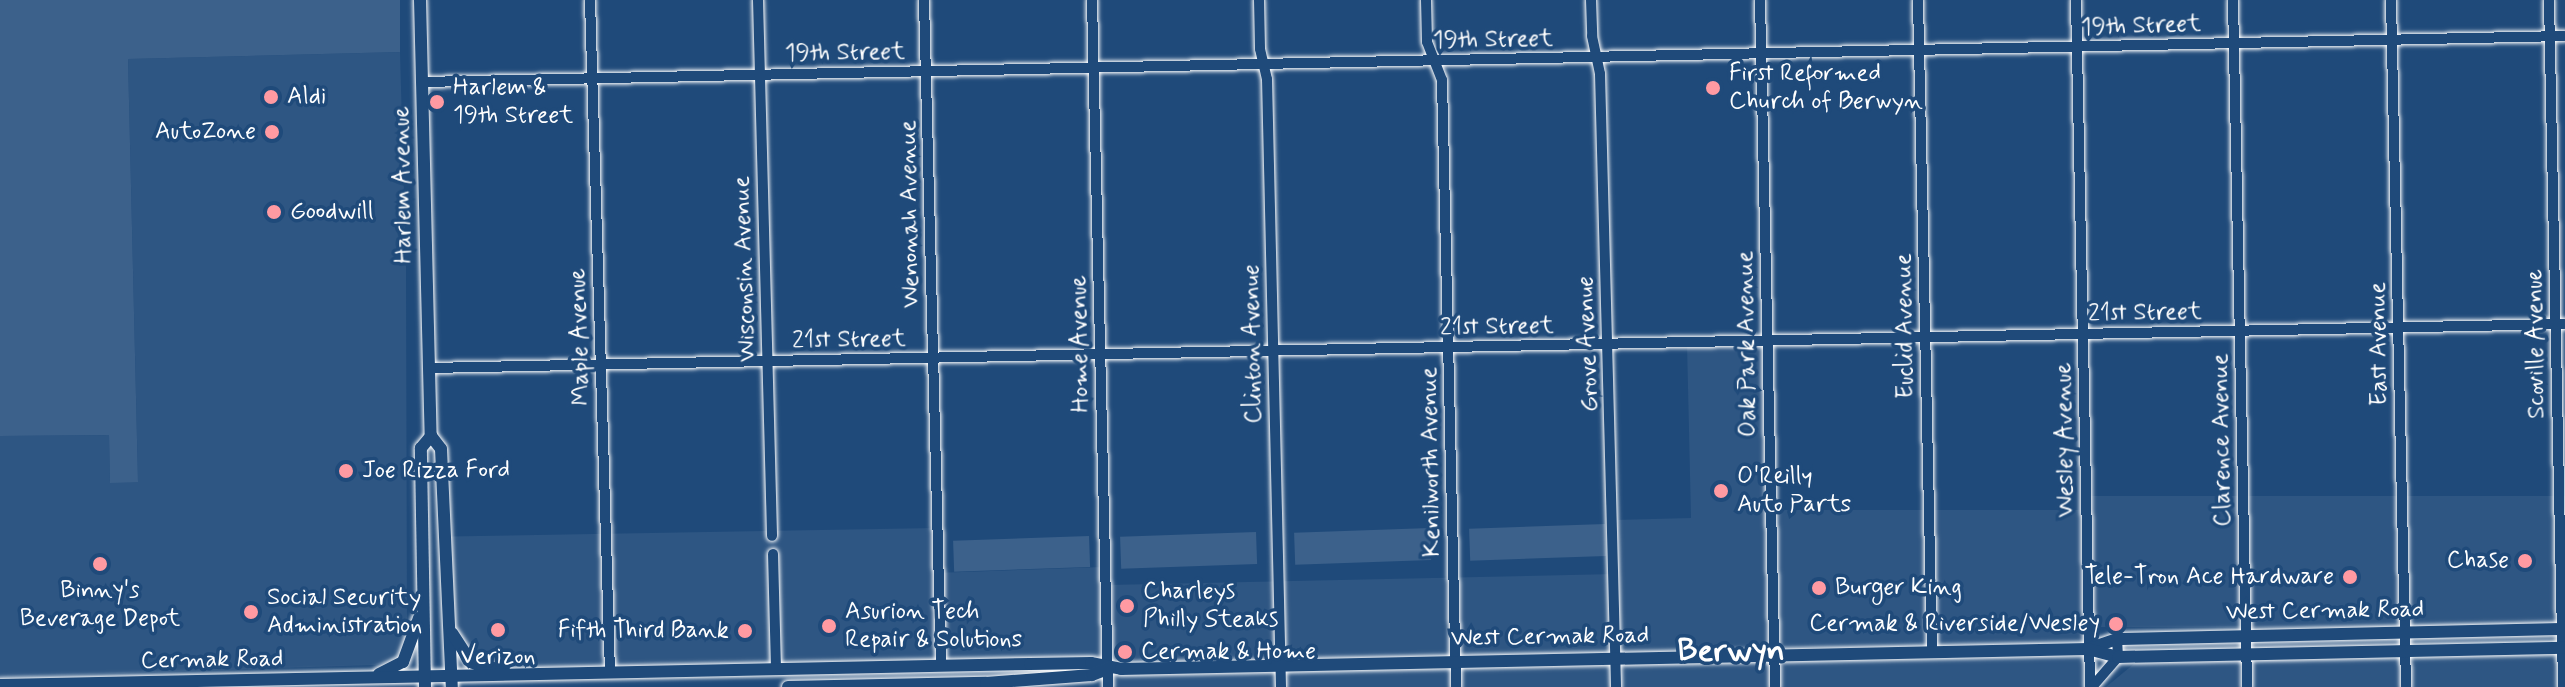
<!DOCTYPE html>
<style>
body{margin:0}
#map{position:relative;width:2565px;height:687px;overflow:hidden;background:#1f4a7a;font-family:Mynerve,sans-serif}
div>[style]{position:absolute}
[style*='--x']{left:calc(var(--x)*1px);top:calc(var(--y)*1px);width:calc(var(--w)*1px);rotate:calc(var(--a)*1deg)}
.built>*{inset:0;background:#2e5683;transform-origin:0 0}
.green>*{inset:0;background:#3c618b;transform-origin:0 0}
.roads{filter:drop-shadow(0 0 2px #fff) drop-shadow(0 0 2px #fff)}
.minor>*{height:10px;margin:-5px;padding:0 5px;transform-origin:5px;border-radius:5px;background:#1f4a7a}
.major>*{height:12px;margin:-6px;padding:0 6px;transform-origin:6px;border-radius:6px;background:#1f4a7a}
.dots>*{width:22px;height:22px;translate:-50% -50%;box-sizing:border-box;border:4px solid #1f4a7a;border-radius:50%}
span{translate:-50% -50%;white-space:nowrap;text-align:center;line-height:1.15;-webkit-text-stroke:7px #1f4a7a;paint-order:stroke}
.street-label{font-size:24px;color:#fff}
.poi-label{font-size:24px;color:#fff}
.left{translate:0 -50%;text-align:left}
.right{translate:-100% -50%;text-align:right}
.district-label{font-size:32px;color:#fff;font-weight:700}
</style>
<div id="map">
<div class="built">
<div style="clip-path:polygon(400px 52px,406px 264px,407px 630px,403px 649px,391px 661px,375px 665px,0 677px,0 436px,109px 435px,110px 482px,138px 481px,128px 59px)"></div>
<div style="clip-path:polygon(1766px 343px,1773px 687px,1110px 687px,1107px 585px,1615px 574px,1614px 520px,1691px 518px,1687px 344px)"></div>
<div style="left:2565px;top:496px;width:131px;height:477px;rotate:90deg"></div>
<div style="left:2085px;top:510px;width:137px;height:312px;rotate:90deg"></div>
<div style="left:936px;top:528px;width:136px;height:487px;rotate:89deg"></div>
<div style="left:1103px;top:567px;width:99px;height:162px;rotate:88deg"></div>
<div style="clip-path:polygon(2087px 651px,2088px 687px,1777px 687px,1776px 656px)"></div>
<div style="clip-path:polygon(2565px 653px,2565px 687px,2250px 687px,2249px 660px)"></div>
<div style="clip-path:polygon(2240px 661px,2240px 687px,2106px 687px,2135px 663px)"></div>
</div>
<div class="green">
<div style="clip-path:polygon(0 0,400px 0,400px 52px,128px 59px,138px 482px,110px 483px,109px 435px,0 436px)"></div>
<div style="left:1605px;top:524px;width:32px;height:136px;rotate:88deg"></div>
<div style="left:1430px;top:528px;width:32px;height:136px;rotate:88deg"></div>
<div style="left:1256px;top:532px;width:32px;height:136px;rotate:88deg"></div>
<div style="left:1089px;top:536px;width:31px;height:136px;rotate:88deg"></div>
</div>
<div class="roads">
<div class="minor">
<div style="--x:590;--y:0;--w:673;--a:88.3"></div>
<div style="--x:758;--y:0;--w:536;--a:88.5"></div>
<div style="--x:924;--y:0;--w:666;--a:88.54"></div>
<div style="--x:1092;--y:0;--w:687;--a:88.67"></div>
<div style="--x:1259;--y:0;--w:49;--a:88.8"></div>
<div style="--x:1260;--y:49;--w:31;--a:77"></div>
<div style="--x:1267;--y:79;--w:608;--a:88.68"></div>
<div style="--x:1426;--y:0;--w:42;--a:88.6"></div>
<div style="--x:1427;--y:42;--w:41;--a:68.5"></div>
<div style="--x:1442;--y:80;--w:607;--a:88.68"></div>
<div style="--x:1591;--y:0;--w:36;--a:88"></div>
<div style="--x:1592;--y:36;--w:39;--a:78"></div>
<div style="--x:1600;--y:74;--w:613;--a:88.5"></div>
<div style="--x:1760;--y:0;--w:687;--a:88.75"></div>
<div style="--x:1918;--y:0;--w:651;--a:88.77"></div>
<div style="--x:2076;--y:0;--w:687;--a:88.83"></div>
<div style="--x:2233;--y:0;--w:687;--a:88.83"></div>
<div style="--x:2391;--y:0;--w:687;--a:88.75"></div>
<div style="--x:2549;--y:0;--w:687;--a:88.83"></div>
<div style="--x:422;--y:82;--w:2143;--a:-1.23"></div>
<div style="--x:429;--y:368;--w:2136;--a:-1.18"></div>
<div style="--x:773;--y:554;--w:115;--a:88.5"></div>
<div style="--x:2092;--y:687;--w:40;--a:-49"></div>
<div style="--x:2118;--y:657;--w:18;--a:-93"></div>
</div>
<div class="major">
<div style="--x:420;--y:0;--w:436;--a:88.6"></div>
<div style="--x:431;--y:436;--w:16;--a:52"></div>
<div style="--x:441;--y:449;--w:238;--a:87.4"></div>
<div style="--x:452;--y:633;--w:35;--a:57"></div>
<div style="--x:471;--y:662;--w:12;--a:24"></div>
<div style="--x:482;--y:667;--w:22;--a:5"></div>
<div style="--x:2088;--y:649;--w:31;--a:-19"></div>
<div style="--x:2117;--y:639;--w:448;--a:-1.3"></div>
<div style="--x:379;--y:674;--w:27;--a:-27"></div>
<div style="--x:403;--y:662;--w:47;--a:-70"></div>
<div style="--x:0;--y:685;--w:1030;--a:-1.17"></div>
<div style="--x:1030;--y:664;--w:61;--a:-0.9"></div>
<div style="--x:1091;--y:663;--w:31;--a:11"></div>
<div style="--x:1121;--y:669;--w:967;--a:-1.18"></div>
<div style="--x:2088;--y:649;--w:31;--a:15"></div>
<div style="--x:2118;--y:657;--w:447;--a:-1.2"></div>
<div style="--x:425;--y:687;--w:239;--a:-91"></div>
<div style="--x:421;--y:448;--w:16;--a:-50"></div>
<div style="--x:788;--y:687;--w:198;--a:-1.2"></div>
<div style="--x:986;--y:683;--w:106;--a:-4.3"></div>
<div style="--x:1092;--y:675;--w:17;--a:-21"></div>
</div>
</div>
<div class="dots">
<div style="left:1713px;top:88px;background:#ff9aa2"></div>
<div style="left:271px;top:97px;background:#ff9aa2"></div>
<div style="left:437px;top:102px;background:#ff9aa2"></div>
<div style="left:272px;top:132px;background:#ff9aa2"></div>
<div style="left:274px;top:212px;background:#ff9aa2"></div>
<div style="left:346px;top:471px;background:#ff9aa2"></div>
<div style="left:1721px;top:491px;background:#ff9aa2"></div>
<div style="left:2525px;top:561px;background:#ff9aa2"></div>
<div style="left:100px;top:564px;background:#ff9aa2"></div>
<div style="left:2350px;top:577px;background:#ff9aa2"></div>
<div style="left:1819px;top:588px;background:#ff9aa2"></div>
<div style="left:1127px;top:606px;background:#ff9aa2"></div>
<div style="left:251px;top:612px;background:#ff9aa2"></div>
<div style="left:2116px;top:624px;background:#ff9aa2"></div>
<div style="left:829px;top:626px;background:#ff9aa2"></div>
<div style="left:498px;top:630px;background:#ff9aa2"></div>
<div style="left:745px;top:631px;background:#ff9aa2"></div>
<div style="left:1125px;top:652px;background:#ff9aa2"></div>
</div>
<div class="street-label">
<span style="left:2141px;top:26px;rotate:-2deg">19th Street</span>
<span style="left:1493px;top:40px;rotate:-1deg">19th Street</span>
<span style="left:845px;top:53px;rotate:-1deg">19th Street</span>
<span style="left:403px;top:185px;rotate:-91deg">Harlem Avenue</span>
<span style="left:910px;top:214px;rotate:-91deg">Wenonah Avenue</span>
<span style="left:745px;top:269px;rotate:-92deg">Wisconsin Avenue</span>
<span style="left:2145px;top:313px;rotate:-1deg">21st Street</span>
<span style="left:1905px;top:326px;rotate:-91deg">Euclid Avenue</span>
<span style="left:1497px;top:327px;rotate:-1deg">21st Street</span>
<span style="left:580px;top:337px;rotate:-92deg">Maple Avenue</span>
<span style="left:849px;top:340px;rotate:-1deg">21st Street</span>
<span style="left:1080px;top:344px;rotate:-91deg">Home Avenue</span>
<span style="left:1253px;top:344px;rotate:-91deg">Clinton Avenue</span>
<span style="left:1588px;top:344px;rotate:-92deg">Grove Avenue</span>
<span style="left:1747px;top:344px;rotate:-91deg">Oak Park Avenue</span>
<span style="left:2379px;top:344px;rotate:-91deg">East Avenue</span>
<span style="left:2536px;top:344px;rotate:-91deg">Scoville Avenue</span>
<span style="left:2065px;top:440px;rotate:-91deg">Wesley Avenue</span>
<span style="left:2222px;top:440px;rotate:-91deg">Clarence Avenue</span>
<span style="left:1431px;top:462px;rotate:-91deg">Kenilworth Avenue</span>
<span style="left:2325px;top:611px;rotate:-1deg">West Cermak Road</span>
<span style="left:1550px;top:637px;rotate:-1deg">West Cermak Road</span>
<span style="left:212px;top:660px;rotate:-1deg">Cermak Road</span>
</div>
<div class="poi-label">
<span class="left" style="left:1729px;top:88px">First Reformed<br>Church of Berwyn</span>
<span class="left" style="left:453px;top:102px">Harlem &amp;<br>19th Street</span>
<span class="left" style="left:287px;top:97px">Aldi</span>
<span class="right" style="left:256px;top:132px">AutoZone</span>
<span class="left" style="left:290px;top:212px">Goodwill</span>
<span class="left" style="left:362px;top:471px">Joe Rizza Ford</span>
<span class="left" style="left:1737px;top:491px">O'Reilly<br>Auto Parts</span>
<span class="right" style="left:2509px;top:561px">Chase</span>
<span class="right" style="left:2334px;top:577px">Tele-Tron Ace Hardware</span>
<span class="left" style="left:1835px;top:588px">Burger King</span>
<span style="left:100px;top:605px">Binny's<br>Beverage Depot</span>
<span class="left" style="left:1143px;top:606px">Charleys<br>Philly Steaks</span>
<span class="left" style="left:267px;top:612px">Social Security<br>Administration</span>
<span class="left" style="left:845px;top:626px">Asurion Tech<br>Repair &amp; Solutions</span>
<span class="right" style="left:2100px;top:624px">Cermak &amp; Riverside/Wesley</span>
<span class="right" style="left:729px;top:631px">Fifth Third Bank</span>
<span class="left" style="left:1141px;top:652px">Cermak &amp; Home</span>
<span style="left:498px;top:657px">Verizon</span>
</div>
<div class="district-label">
<span style="left:1731px;top:651px">Berwyn</span>
</div>
</div>
